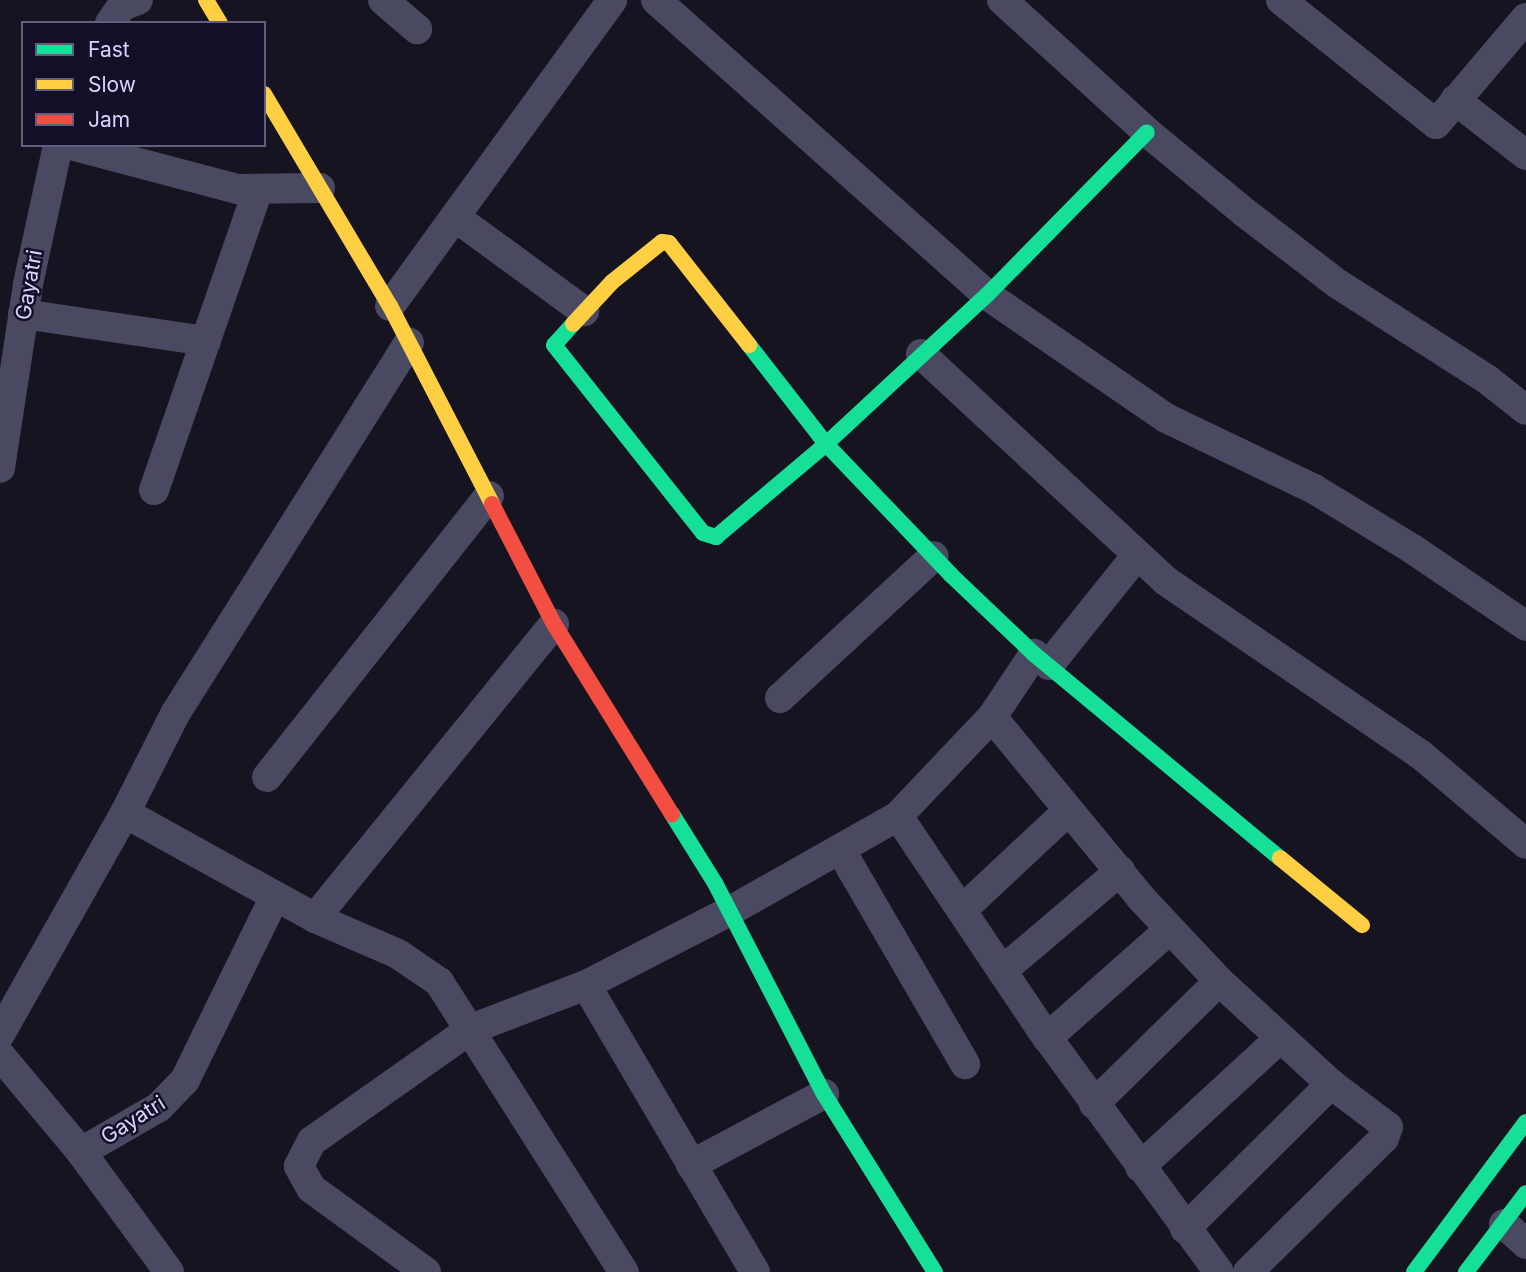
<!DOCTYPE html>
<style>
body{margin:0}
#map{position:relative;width:1526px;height:1272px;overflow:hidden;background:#161421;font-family:Inter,sans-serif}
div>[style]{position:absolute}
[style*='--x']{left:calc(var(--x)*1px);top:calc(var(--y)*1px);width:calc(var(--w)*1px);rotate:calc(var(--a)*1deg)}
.street>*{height:30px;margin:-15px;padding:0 15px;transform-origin:15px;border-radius:15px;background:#4a4962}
.fast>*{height:16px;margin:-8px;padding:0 8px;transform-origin:8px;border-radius:8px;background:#16e098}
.slow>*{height:16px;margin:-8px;padding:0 8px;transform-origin:8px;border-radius:8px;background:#ffcf43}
.jam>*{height:16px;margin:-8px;padding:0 8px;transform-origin:8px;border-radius:8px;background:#f24e42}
span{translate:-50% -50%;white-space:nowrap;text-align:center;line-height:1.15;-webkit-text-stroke:5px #130f26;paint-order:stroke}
.street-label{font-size:21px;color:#d9d4ff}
.legend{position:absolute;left:21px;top:21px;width:245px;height:126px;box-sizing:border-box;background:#130f26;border:2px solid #625e7d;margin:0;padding:9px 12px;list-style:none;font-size:21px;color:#d9d4ff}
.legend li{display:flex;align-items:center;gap:14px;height:35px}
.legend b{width:35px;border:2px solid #625e7d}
</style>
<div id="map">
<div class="street">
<div style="--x:383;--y:0;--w:45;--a:40.5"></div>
<div style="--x:656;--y:0;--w:443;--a:41.7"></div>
<div style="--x:987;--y:295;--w:217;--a:34.5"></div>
<div style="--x:1166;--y:418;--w:164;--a:25.6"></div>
<div style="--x:1314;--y:489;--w:114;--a:31.3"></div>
<div style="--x:1411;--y:548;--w:139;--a:34.1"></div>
<div style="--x:1002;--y:0;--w:196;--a:42.3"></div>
<div style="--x:1147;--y:132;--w:126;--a:39.5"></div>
<div style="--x:1244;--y:212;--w:118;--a:37.5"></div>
<div style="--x:1338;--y:284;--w:178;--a:32.6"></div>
<div style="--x:1488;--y:380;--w:48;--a:38.3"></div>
<div style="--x:1281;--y:0;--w:198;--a:38.7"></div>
<div style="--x:1436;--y:124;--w:139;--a:-49.7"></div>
<div style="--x:110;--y:23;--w:21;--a:-55"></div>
<div style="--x:122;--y:6;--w:17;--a:-21"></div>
<div style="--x:1455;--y:100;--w:90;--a:37.8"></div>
<div style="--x:71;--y:145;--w:173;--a:14.8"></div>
<div style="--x:238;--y:189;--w:82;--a:-0.7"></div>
<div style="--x:455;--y:217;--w:160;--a:36.1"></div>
<div style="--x:390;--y:306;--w:378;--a:-54"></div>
<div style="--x:23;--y:314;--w:185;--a:8.4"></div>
<div style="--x:921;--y:354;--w:334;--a:42.8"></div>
<div style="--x:1166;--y:581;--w:307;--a:34.3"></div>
<div style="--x:1420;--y:754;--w:139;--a:40.3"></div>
<div style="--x:0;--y:468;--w:186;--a:-81.3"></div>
<div style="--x:28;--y:284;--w:142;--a:-77.8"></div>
<div style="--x:154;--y:490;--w:315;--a:-70.9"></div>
<div style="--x:1049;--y:665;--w:141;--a:-51.3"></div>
<div style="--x:780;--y:698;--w:209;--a:-42.7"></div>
<div style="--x:992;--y:717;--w:234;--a:50.5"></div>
<div style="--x:1141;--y:898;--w:114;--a:46.8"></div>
<div style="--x:1219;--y:981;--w:152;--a:42.6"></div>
<div style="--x:1331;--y:1084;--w:71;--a:37"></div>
<div style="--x:1388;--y:1127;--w:12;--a:110"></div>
<div style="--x:1384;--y:1138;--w:191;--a:135.4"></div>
<div style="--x:267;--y:777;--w:358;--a:-51.7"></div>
<div style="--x:125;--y:813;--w:217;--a:28.9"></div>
<div style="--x:315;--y:918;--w:90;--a:23.4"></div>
<div style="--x:398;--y:954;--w:50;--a:34.3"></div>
<div style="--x:439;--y:982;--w:344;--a:57.5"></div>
<div style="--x:898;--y:816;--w:257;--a:56.1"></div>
<div style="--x:1041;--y:1029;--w:301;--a:53.8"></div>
<div style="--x:840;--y:849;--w:249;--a:59.8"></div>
<div style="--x:962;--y:910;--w:146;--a:-43.1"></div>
<div style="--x:315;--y:918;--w:379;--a:-50.9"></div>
<div style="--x:1002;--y:971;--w:155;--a:-40.3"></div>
<div style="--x:586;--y:985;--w:333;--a:59.5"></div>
<div style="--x:0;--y:1034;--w:254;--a:-60.5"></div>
<div style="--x:125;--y:813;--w:111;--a:-63.2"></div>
<div style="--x:175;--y:714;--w:439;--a:-57.8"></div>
<div style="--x:1047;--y:1038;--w:164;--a:-41.5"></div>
<div style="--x:0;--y:1055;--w:126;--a:50.1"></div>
<div style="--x:81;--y:1152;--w:90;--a:-30"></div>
<div style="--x:159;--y:1107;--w:37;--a:-46"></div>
<div style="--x:185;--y:1080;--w:205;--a:-63.9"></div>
<div style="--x:1094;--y:1104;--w:175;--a:-44.5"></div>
<div style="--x:81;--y:1152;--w:149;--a:53.7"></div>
<div style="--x:691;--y:1165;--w:151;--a:-28.1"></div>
<div style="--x:1140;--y:1167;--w:189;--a:-42.6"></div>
<div style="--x:1504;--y:1224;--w:30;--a:42"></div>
<div style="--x:1185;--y:1229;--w:206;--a:-44.8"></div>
<div style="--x:426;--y:1272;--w:142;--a:-143.9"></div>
<div style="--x:311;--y:1188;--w:25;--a:-119"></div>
<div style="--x:299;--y:1166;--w:28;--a:-63"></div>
<div style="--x:312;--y:1141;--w:194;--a:-35.2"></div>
<div style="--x:471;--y:1029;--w:123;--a:-20.9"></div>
<div style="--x:586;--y:985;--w:162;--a:-27.2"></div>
<div style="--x:730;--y:911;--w:193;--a:-29.5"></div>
<div style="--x:898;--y:816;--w:137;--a:-46.5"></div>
<div style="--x:992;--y:717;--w:76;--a:-56.3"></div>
</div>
<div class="fast">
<div style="--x:573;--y:324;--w:28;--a:132"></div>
<div style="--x:554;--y:345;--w:240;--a:51.6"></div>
<div style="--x:703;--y:533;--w:14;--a:17"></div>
<div style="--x:716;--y:537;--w:144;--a:-40.2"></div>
<div style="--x:826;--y:444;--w:219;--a:-42.8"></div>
<div style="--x:987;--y:295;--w:228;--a:-45.5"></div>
<div style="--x:749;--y:345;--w:125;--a:52.1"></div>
<div style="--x:826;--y:444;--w:181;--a:46.3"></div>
<div style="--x:951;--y:575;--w:115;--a:43.6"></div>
<div style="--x:1034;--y:654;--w:320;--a:39.7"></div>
<div style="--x:672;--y:814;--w:81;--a:58.1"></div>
<div style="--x:715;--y:883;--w:237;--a:62.7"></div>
<div style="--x:824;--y:1094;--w:210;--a:58.1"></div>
<div style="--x:1414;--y:1272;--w:187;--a:-53.3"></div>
<div style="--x:1466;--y:1272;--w:99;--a:-52.8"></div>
</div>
<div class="slow">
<div style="--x:206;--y:0;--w:27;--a:59"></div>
<div style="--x:264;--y:94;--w:247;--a:59.3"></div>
<div style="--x:390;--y:306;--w:223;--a:62.7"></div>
<div style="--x:573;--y:324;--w:57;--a:-47.1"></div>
<div style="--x:612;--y:282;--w:64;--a:-38.7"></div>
<div style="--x:662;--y:242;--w:7;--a:8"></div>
<div style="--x:669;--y:243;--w:130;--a:51.9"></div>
<div style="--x:1280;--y:858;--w:106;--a:39.3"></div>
</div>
<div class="jam">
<div style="--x:492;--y:504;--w:135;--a:62.7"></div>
<div style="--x:554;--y:624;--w:224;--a:58.2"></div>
</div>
<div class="street-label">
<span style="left:29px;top:285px;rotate:-80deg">Gayatri</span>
<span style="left:133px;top:1120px;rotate:-32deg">Gayatri</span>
</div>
<ul class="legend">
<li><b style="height:9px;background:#16e098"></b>Fast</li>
<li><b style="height:9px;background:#ffcf43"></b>Slow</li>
<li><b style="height:9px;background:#f24e42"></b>Jam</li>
</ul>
</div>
